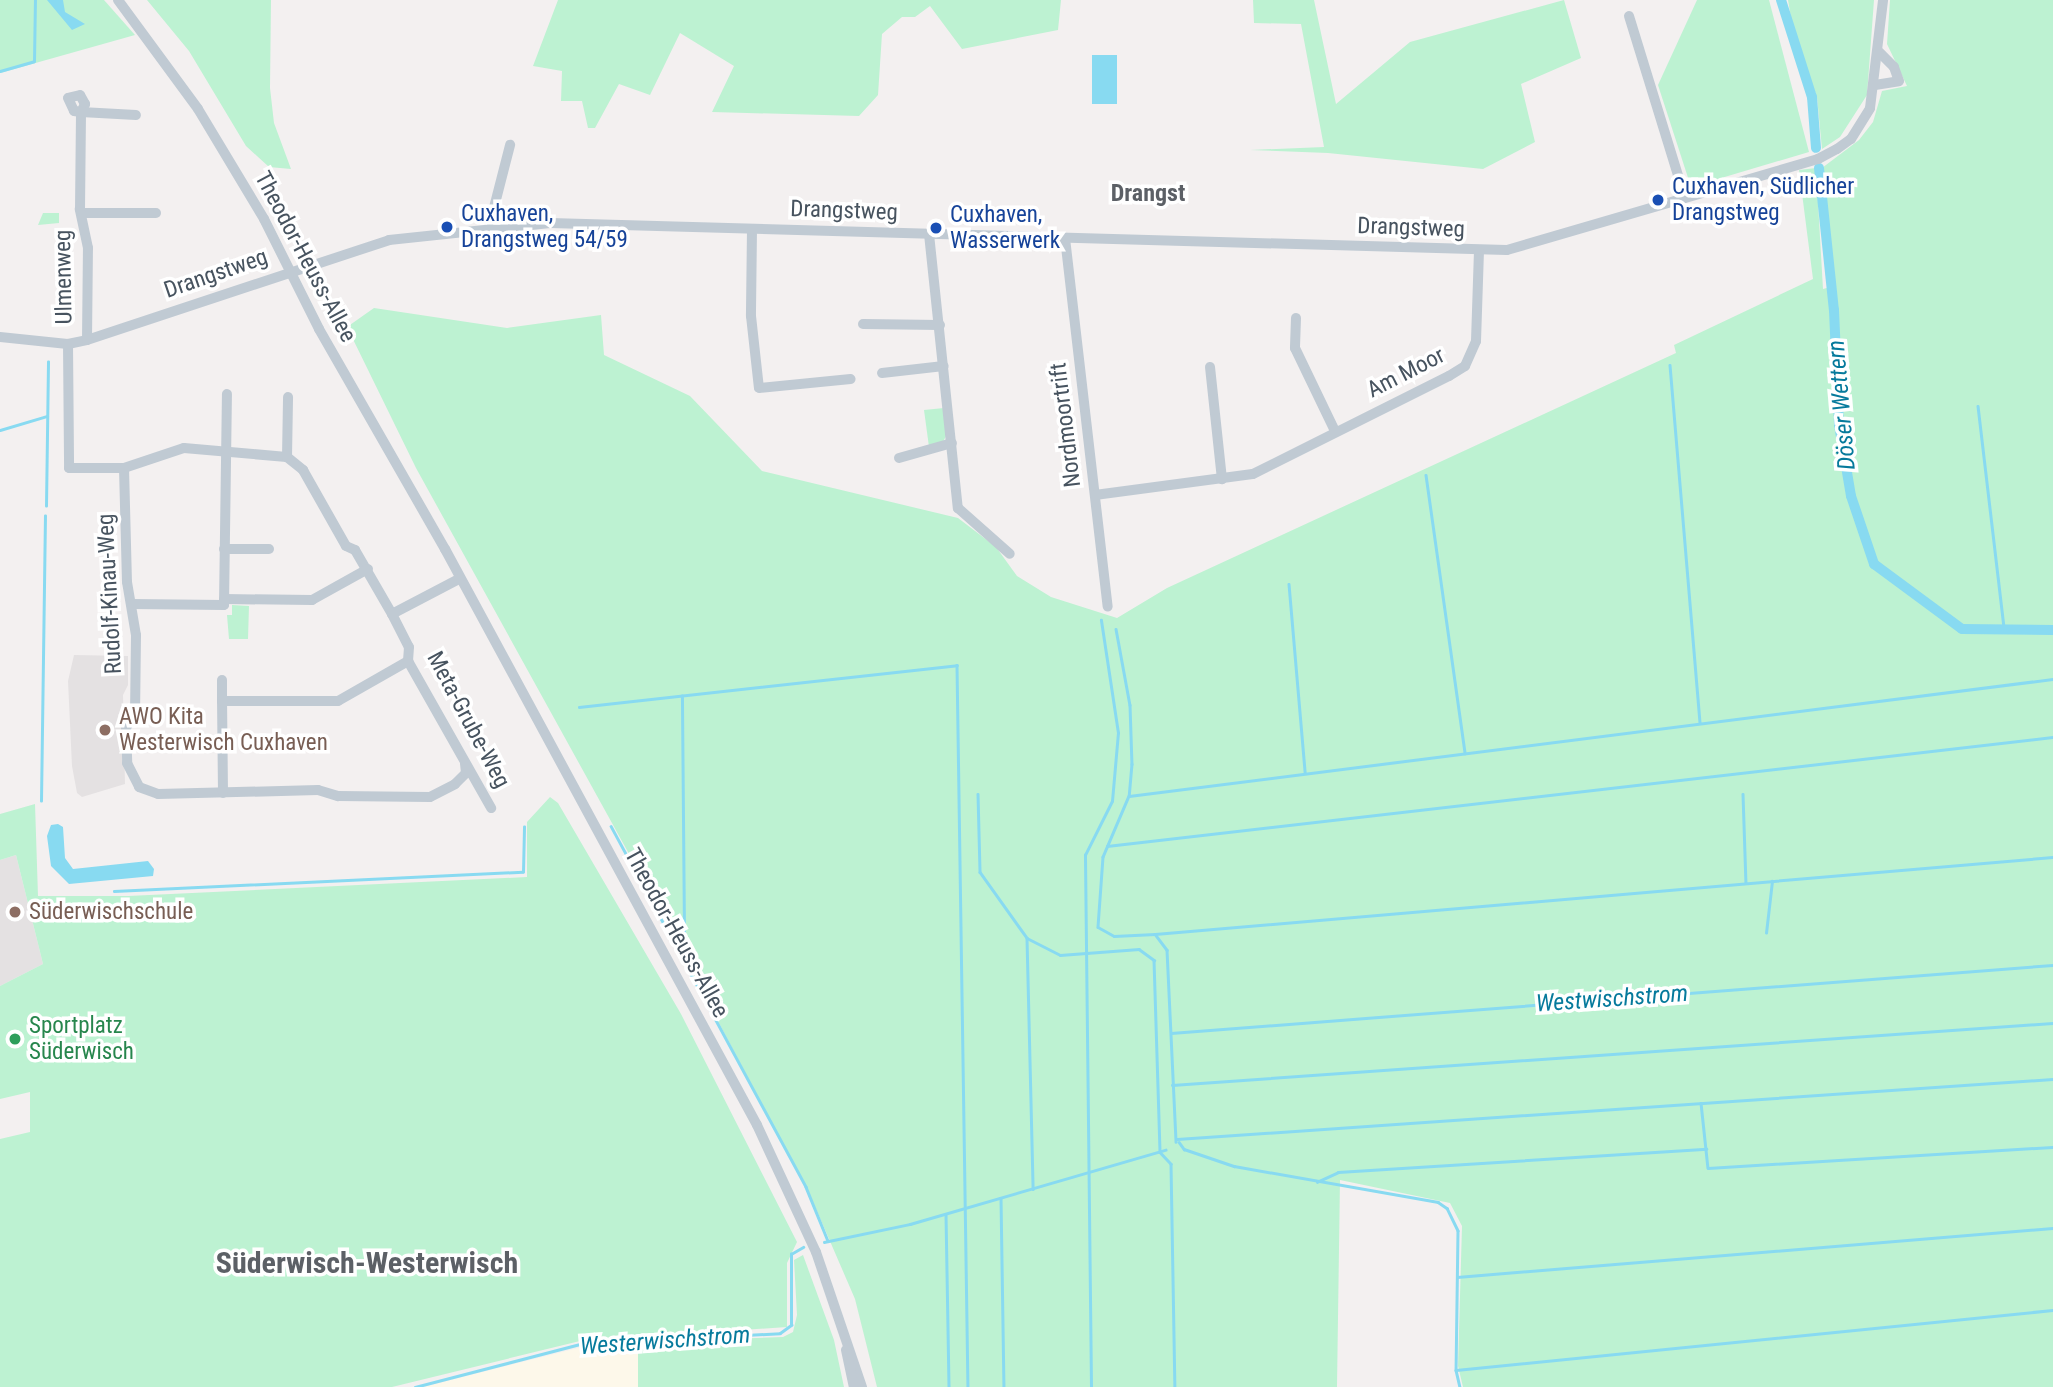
<!DOCTYPE html>
<meta charset="utf-8">
<style>
body{margin:0}
#map{position:relative;width:2053px;height:1387px;overflow:hidden;background:#f3f0f0;font-family:"Roboto Condensed",sans-serif}
div>[style]{position:absolute}
[style*='--x']{left:calc(var(--x)*1px);top:calc(var(--y)*1px);width:calc(var(--w)*1px);rotate:calc(var(--a)*1deg)}
.commercial>*{inset:0;background:#fdf8ea}
.education>*{inset:0;background:#e4e1e2}
.green>*{inset:0;background:#bdf2d2}
.water>*{inset:0;background:#88daf1;transform-origin:0 0}
.stream>*{height:2.5px;margin:-1.25px;padding:0 1.25px;transform-origin:1.25px;border-radius:1.25px;background:#88daf1}
.canal>*{height:10px;margin:-5px;padding:0 5px;transform-origin:5px;border-radius:5px;background:#88daf1}
.minor>*{height:10px;margin:-5px;padding:0 5px;transform-origin:5px;border-radius:5px;background:#c0cad3}
.dots>*{width:19px;height:19px;translate:-50% -50%;box-sizing:border-box;border:4px solid #fff;border-radius:50%}
span{translate:-50% -50%;white-space:nowrap;text-align:center;line-height:1.15;-webkit-text-stroke:7px #fff;paint-order:stroke}
.transit-label{font-size:23px;color:#164399}
.left{translate:0 -50%;text-align:left}
.street-label{font-size:23px;color:#47535f}
.education-label{font-size:23px;color:#785e54}
.leisure-label{font-size:23px;color:#27864d}
.neighbourhood-label{font-size:24px;color:#5c6066;font-weight:700}
.water-label{font-size:24px;color:#067a9c;font-style:italic}
.district-label{font-size:30px;color:#5c6066;font-weight:700}
</style>
<div id="map">
<div class="commercial">
<div style="clip-path:polygon(638px 1342px,638px 1387px,423px 1387px,582px 1347px)"></div>
</div>
<div class="education">
<div style="clip-path:polygon(74px 655px,128px 656px,128px 685px,123px 695px,125px 784px,82px 797px,77px 793px,72px 766px,68px 681px)"></div>
<div style="clip-path:polygon(16px 855px,43px 964px,0 986px,0 860px)"></div>
</div>
<div class="green">
<div style="clip-path:polygon(0 0,104px 0,135px 35px,0 73px)"></div>
<div style="clip-path:polygon(147px 0,271px 0,270px 88px,274px 123px,291px 169px,269px 167px,246px 146px,189px 51px)"></div>
<div style="clip-path:polygon(558px 0,1061px 0,1058px 30px,962px 49px,930px 6px,915px 17px,902px 17px,882px 34px,878px 95px,859px 116px,712px 112px,734px 66px,680px 33px,650px 95px,619px 84px,595px 128px,588px 128px,582px 101px,561px 101px,562px 71px,533px 66px)"></div>
<div style="clip-path:polygon(1253px 0,1314px 0,1336px 104px,1410px 42px,1564px 0,1581px 58px,1521px 84px,1535px 142px,1483px 169px,1328px 153px,1250px 150px,1324px 147px,1301px 24px,1254px 23px)"></div>
<div style="clip-path:polygon(1697px 0,1769px 0,1809px 152px,1691px 187px,1658px 85px)"></div>
<div style="clip-path:polygon(1788px 0,1874px 0,1867px 95px,1840px 137px,1822px 149px,1817px 97px,1794px 36px)"></div>
<div style="clip-path:polygon(1890px 0,2053px 0,2053px 1387px,1463px 1387px,1458px 1366px,1462px 1226px,1450px 1203px,1340px 1180px,1337px 1387px,877px 1387px,855px 1299px,810px 1195px,639px 872px,416px 468px,347px 327px,374px 308px,507px 328px,601px 315px,604px 355px,690px 396px,762px 471px,958px 518px,996px 547px,1017px 576px,1051px 597px,1117px 618px,1167px 588px,1676px 353px,1674px 345px,1813px 279px,1799px 170px,1816px 168px,1823px 289px,1834px 286px,1822px 168px,1859px 140px,1873px 122px,1882px 91px,1907px 86px,1887px 44px)"></div>
<div style="clip-path:polygon(43px 213px,59px 213px,59px 223px,38px 225px)"></div>
<div style="clip-path:polygon(944px 408px,947px 434px,943px 442px,929px 447px,924px 410px)"></div>
<div style="clip-path:polygon(232px 605px,249px 606px,248px 639px,229px 639px,227px 615px,232px 615px)"></div>
<div style="clip-path:polygon(550px 797px,558px 803px,681px 1014px,797px 1242px,787px 1263px,787px 1327px,580px 1341px,392px 1387px,0 1387px,0 1139px,30px 1132px,30px 1092px,0 1099px,0 986px,43px 964px,16px 855px,0 860px,0 814px,35px 804px,38px 896px,128px 896px,527px 877px,527px 822px)"></div>
<div style="clip-path:polygon(803px 1255px,834px 1340px,844px 1387px,638px 1387px,638px 1342px,783px 1337px,793px 1332px,797px 1315px,794px 1260px)"></div>
</div>
<div class="water">
<div style="clip-path:polygon(47px 0,63px 0,65px 12px,85px 24px,72px 30px)"></div>
<div style="left:1092px;top:55px;width:25px;height:49px"></div>
<div style="clip-path:polygon(58px 824px,63px 827px,65px 858px,73px 869px,148px 861px,154px 869px,153px 876px,69px 884px,51px 866px,47px 836px,51px 825px)"></div>
</div>
<div class="stream">
<div style="--x:0;--y:71;--w:35;--a:-16"></div>
<div style="--x:34;--y:61;--w:61;--a:-89.1"></div>
<div style="--x:1670;--y:365;--w:359;--a:85.2"></div>
<div style="--x:1978;--y:406;--w:225;--a:83.3"></div>
<div style="--x:0;--y:430;--w:49;--a:-16.6"></div>
<div style="--x:1426;--y:475;--w:281;--a:82"></div>
<div style="--x:46;--y:506;--w:144;--a:-89.2"></div>
<div style="--x:1289;--y:584;--w:189;--a:85.1"></div>
<div style="--x:1116;--y:629;--w:77;--a:79.6"></div>
<div style="--x:1130;--y:705;--w:59;--a:88.1"></div>
<div style="--x:1132;--y:764;--w:32;--a:95"></div>
<div style="--x:1129;--y:796;--w:66;--a:113.1"></div>
<div style="--x:1103;--y:857;--w:70;--a:94.1"></div>
<div style="--x:1098;--y:927;--w:18;--a:29"></div>
<div style="--x:1114;--y:936;--w:41;--a:-2.8"></div>
<div style="--x:1155;--y:934;--w:20;--a:53"></div>
<div style="--x:1167;--y:950;--w:192;--a:87.3"></div>
<div style="--x:579;--y:707;--w:380;--a:-6.3"></div>
<div style="--x:957;--y:665;--w:722;--a:89.13"></div>
<div style="--x:978;--y:794;--w:78;--a:88.5"></div>
<div style="--x:980;--y:872;--w:81;--a:54.5"></div>
<div style="--x:1027;--y:938;--w:37;--a:27"></div>
<div style="--x:1060;--y:955;--w:79;--a:-4.3"></div>
<div style="--x:1139;--y:949;--w:19;--a:36"></div>
<div style="--x:1154;--y:960;--w:192;--a:88.2"></div>
<div style="--x:1160;--y:1152;--w:16;--a:47"></div>
<div style="--x:1171;--y:1164;--w:223;--a:89"></div>
<div style="--x:1743;--y:794;--w:89;--a:88.1"></div>
<div style="--x:1129;--y:796;--w:931;--a:-7.22"></div>
<div style="--x:41;--y:801;--w:285;--a:-89.2"></div>
<div style="--x:611;--y:826;--w:410;--a:61.6"></div>
<div style="--x:806;--y:1187;--w:58;--a:67.8"></div>
<div style="--x:1107;--y:846;--w:952;--a:-6.57"></div>
<div style="--x:114;--y:891;--w:409;--a:-2.7"></div>
<div style="--x:523;--y:872;--w:45;--a:-88.7"></div>
<div style="--x:1766;--y:933;--w:52;--a:-83.4"></div>
<div style="--x:1155;--y:934;--w:901;--a:-4.9"></div>
<div style="--x:1027;--y:938;--w:251;--a:88.6"></div>
<div style="--x:675;--y:943;--w:13;--a:-48"></div>
<div style="--x:684;--y:933;--w:237;--a:-90.5"></div>
<div style="--x:1171;--y:1033;--w:885;--a:-4.41"></div>
<div style="--x:1172;--y:1085;--w:883;--a:-4.03"></div>
<div style="--x:1701;--y:1103;--w:65;--a:83.9"></div>
<div style="--x:1708;--y:1168;--w:346;--a:-3.5"></div>
<div style="--x:1177;--y:1139;--w:878;--a:-3.92"></div>
<div style="--x:1179;--y:1142;--w:9;--a:54"></div>
<div style="--x:1184;--y:1149;--w:53;--a:18.8"></div>
<div style="--x:1234;--y:1166;--w:207;--a:10"></div>
<div style="--x:1438;--y:1202;--w:11;--a:34"></div>
<div style="--x:1447;--y:1208;--w:25;--a:64"></div>
<div style="--x:1458;--y:1231;--w:139;--a:90.8"></div>
<div style="--x:1456;--y:1370;--w:17;--a:77"></div>
<div style="--x:1317;--y:1182;--w:23;--a:-25"></div>
<div style="--x:1338;--y:1172;--w:369;--a:-3.6"></div>
<div style="--x:1001;--y:1198;--w:189;--a:89.1"></div>
<div style="--x:946;--y:1214;--w:173;--a:89"></div>
<div style="--x:824;--y:1242;--w:88;--a:-11.8"></div>
<div style="--x:910;--y:1224;--w:266;--a:-16.2"></div>
<div style="--x:1457;--y:1277;--w:598;--a:-4.7"></div>
<div style="--x:1456;--y:1370;--w:600;--a:-5.74"></div>
<div style="--x:415;--y:1387;--w:171;--a:-14.6"></div>
<div style="--x:580;--y:1344;--w:200;--a:-3.1"></div>
<div style="--x:780;--y:1333;--w:14;--a:-36"></div>
<div style="--x:791;--y:1325;--w:71;--a:-90"></div>
<div style="--x:791;--y:1254;--w:14;--a:-30"></div>
<div style="--x:1091;--y:1387;--w:532;--a:-90.65"></div>
<div style="--x:1085;--y:855;--w:60;--a:-63.4"></div>
<div style="--x:1112;--y:801;--w:68;--a:-85"></div>
<div style="--x:1118;--y:733;--w:114;--a:-98.6"></div>
</div>
<div class="canal">
<div style="--x:1781;--y:0;--w:102;--a:72.3"></div>
<div style="--x:1812;--y:97;--w:51;--a:85.5"></div>
<div style="--x:1819;--y:168;--w:143;--a:84"></div>
<div style="--x:1834;--y:310;--w:115;--a:87.5"></div>
<div style="--x:1839;--y:425;--w:72;--a:80.4"></div>
<div style="--x:1851;--y:496;--w:72;--a:71.3"></div>
<div style="--x:1874;--y:564;--w:109;--a:36.5"></div>
<div style="--x:1962;--y:629;--w:91;--a:0.6"></div>
</div>
<div class="minor">
<div style="--x:118;--y:0;--w:135;--a:53.7"></div>
<div style="--x:198;--y:109;--w:128;--a:59"></div>
<div style="--x:264;--y:219;--w:123;--a:63.4"></div>
<div style="--x:319;--y:329;--w:254;--a:60.2"></div>
<div style="--x:445;--y:549;--w:655;--a:61.56"></div>
<div style="--x:757;--y:1125;--w:140;--a:65.1"></div>
<div style="--x:816;--y:1252;--w:143;--a:71.2"></div>
<div style="--x:1629;--y:16;--w:190;--a:72.9"></div>
<div style="--x:1875;--y:85;--w:24;--a:-9"></div>
<div style="--x:1899;--y:81;--w:15;--a:-110"></div>
<div style="--x:1894;--y:67;--w:21;--a:-135"></div>
<div style="--x:83;--y:213;--w:73;--a:0"></div>
<div style="--x:489;--y:227;--w:85;--a:-75.6"></div>
<div style="--x:752;--y:229;--w:87;--a:90.7"></div>
<div style="--x:751;--y:316;--w:72;--a:83.7"></div>
<div style="--x:759;--y:388;--w:92;--a:-5.6"></div>
<div style="--x:929;--y:234;--w:276;--a:84"></div>
<div style="--x:958;--y:508;--w:69;--a:41.5"></div>
<div style="--x:1065;--y:238;--w:371;--a:83.4"></div>
<div style="--x:1296;--y:318;--w:30;--a:92"></div>
<div style="--x:1295;--y:348;--w:92;--a:64.3"></div>
<div style="--x:863;--y:324;--w:77;--a:0.7"></div>
<div style="--x:0;--y:337;--w:68;--a:5.9"></div>
<div style="--x:68;--y:344;--w:19;--a:-12"></div>
<div style="--x:87;--y:340;--w:318;--a:-18.3"></div>
<div style="--x:389;--y:240;--w:162;--a:-6"></div>
<div style="--x:550;--y:223;--w:957;--a:1.62"></div>
<div style="--x:1507;--y:250;--w:324;--a:-16.3"></div>
<div style="--x:1818;--y:159;--w:21;--a:-28"></div>
<div style="--x:1837;--y:149;--w:17;--a:-36"></div>
<div style="--x:1851;--y:139;--w:36;--a:-58"></div>
<div style="--x:1870;--y:108;--w:109;--a:-83.1"></div>
<div style="--x:87;--y:340;--w:92;--a:-89.4"></div>
<div style="--x:88;--y:248;--w:40;--a:-102"></div>
<div style="--x:80;--y:209;--w:97;--a:-89.4"></div>
<div style="--x:81;--y:112;--w:9;--a:-63"></div>
<div style="--x:85;--y:104;--w:10;--a:-119"></div>
<div style="--x:80;--y:95;--w:12;--a:166"></div>
<div style="--x:68;--y:98;--w:14;--a:65"></div>
<div style="--x:74;--y:111;--w:7;--a:8"></div>
<div style="--x:81;--y:112;--w:55;--a:3.1"></div>
<div style="--x:68;--y:344;--w:124;--a:89.5"></div>
<div style="--x:69;--y:468;--w:55;--a:0"></div>
<div style="--x:124;--y:468;--w:63;--a:-18.4"></div>
<div style="--x:184;--y:448;--w:103;--a:5"></div>
<div style="--x:287;--y:457;--w:21;--a:39"></div>
<div style="--x:303;--y:470;--w:87;--a:60.5"></div>
<div style="--x:346;--y:546;--w:10;--a:24"></div>
<div style="--x:355;--y:550;--w:74;--a:60"></div>
<div style="--x:392;--y:614;--w:76;--a:-27.6"></div>
<div style="--x:1210;--y:367;--w:113;--a:83.9"></div>
<div style="--x:882;--y:373;--w:62;--a:-6.4"></div>
<div style="--x:287;--y:457;--w:60;--a:-89"></div>
<div style="--x:899;--y:458;--w:55;--a:-15.8"></div>
<div style="--x:124;--y:468;--w:114;--a:88.5"></div>
<div style="--x:127;--y:582;--w:54;--a:80.4"></div>
<div style="--x:136;--y:635;--w:82;--a:90.7"></div>
<div style="--x:135;--y:717;--w:13;--a:132"></div>
<div style="--x:126;--y:727;--w:36;--a:88"></div>
<div style="--x:127;--y:763;--w:27;--a:63"></div>
<div style="--x:139;--y:787;--w:20;--a:20"></div>
<div style="--x:158;--y:794;--w:160;--a:-1.4"></div>
<div style="--x:318;--y:790;--w:21;--a:17"></div>
<div style="--x:338;--y:796;--w:92;--a:0.6"></div>
<div style="--x:430;--y:797;--w:28;--a:-27"></div>
<div style="--x:455;--y:784;--w:16;--a:-45"></div>
<div style="--x:466;--y:773;--w:9;--a:-96"></div>
<div style="--x:1095;--y:495;--w:159;--a:-7.6"></div>
<div style="--x:1253;--y:474;--w:219;--a:-26.6"></div>
<div style="--x:1449;--y:376;--w:19;--a:-32"></div>
<div style="--x:1465;--y:366;--w:27;--a:-66"></div>
<div style="--x:1476;--y:341;--w:90;--a:-88.1"></div>
<div style="--x:224;--y:549;--w:45;--a:0"></div>
<div style="--x:224;--y:599;--w:88;--a:0.7"></div>
<div style="--x:312;--y:600;--w:64;--a:-29"></div>
<div style="--x:132;--y:604;--w:92;--a:0.6"></div>
<div style="--x:224;--y:605;--w:211;--a:-89.2"></div>
<div style="--x:392;--y:614;--w:37;--a:63"></div>
<div style="--x:409;--y:647;--w:14;--a:94"></div>
<div style="--x:408;--y:661;--w:169;--a:60.5"></div>
<div style="--x:222;--y:680;--w:21;--a:90"></div>
<div style="--x:223;--y:793;--w:92;--a:-90.6"></div>
<div style="--x:222;--y:701;--w:116;--a:0"></div>
<div style="--x:338;--y:701;--w:81;--a:-29.7"></div>
<div style="--x:846;--y:1350;--w:38;--a:78"></div>
</div>
<div class="dots">
<div style="left:1658px;top:200px;background:#1a4fb4"></div>
<div style="left:447px;top:227px;background:#1a4fb4"></div>
<div style="left:936px;top:228px;background:#1a4fb4"></div>
<div style="left:105px;top:730px;background:#8d6e63"></div>
<div style="left:15px;top:912px;background:#8d6e63"></div>
<div style="left:15px;top:1039px;background:#2e9e5b"></div>
</div>
<div class="transit-label">
<span class="left" style="left:1672px;top:200px">Cuxhaven, Südlicher<br>Drangstweg</span>
<span class="left" style="left:461px;top:227px">Cuxhaven,<br>Drangstweg 54/59</span>
<span class="left" style="left:950px;top:228px">Cuxhaven,<br>Wasserwerk</span>
</div>
<div class="street-label">
<span style="left:844px;top:211px;rotate:2deg">Drangstweg</span>
<span style="left:1411px;top:228px;rotate:2deg">Drangstweg</span>
<span style="left:305px;top:257px;rotate:62deg">Theodor-Heuss-Allee</span>
<span style="left:216px;top:274px;rotate:-19deg">Drangstweg</span>
<span style="left:64px;top:277px;rotate:-91deg">Ulmenweg</span>
<span style="left:1406px;top:373px;rotate:-27deg">Am Moor</span>
<span style="left:1066px;top:425px;rotate:-97deg">Nordmoortrift</span>
<span style="left:110px;top:594px;rotate:-93deg">Rudolf-Kinau-Weg</span>
<span style="left:468px;top:720px;rotate:62deg">Meta-Grube-Weg</span>
<span style="left:676px;top:933px;rotate:61deg">Theodor-Heuss-Allee</span>
</div>
<div class="education-label">
<span class="left" style="left:119px;top:730px">AWO Kita<br>Westerwisch Cuxhaven</span>
<span class="left" style="left:29px;top:912px">Süderwischschule</span>
</div>
<div class="leisure-label">
<span class="left" style="left:29px;top:1039px">Sportplatz<br>Süderwisch</span>
</div>
<div class="neighbourhood-label">
<span style="left:1148px;top:194px">Drangst</span>
</div>
<div class="water-label">
<span style="left:1842px;top:405px;rotate:-95deg">Döser Wettern</span>
<span style="left:1612px;top:999px;rotate:-4deg">Westwischstrom</span>
<span style="left:665px;top:1341px;rotate:-4deg">Westerwischstrom</span>
</div>
<div class="district-label">
<span style="left:367px;top:1263px">Süderwisch-Westerwisch</span>
</div>
</div>
